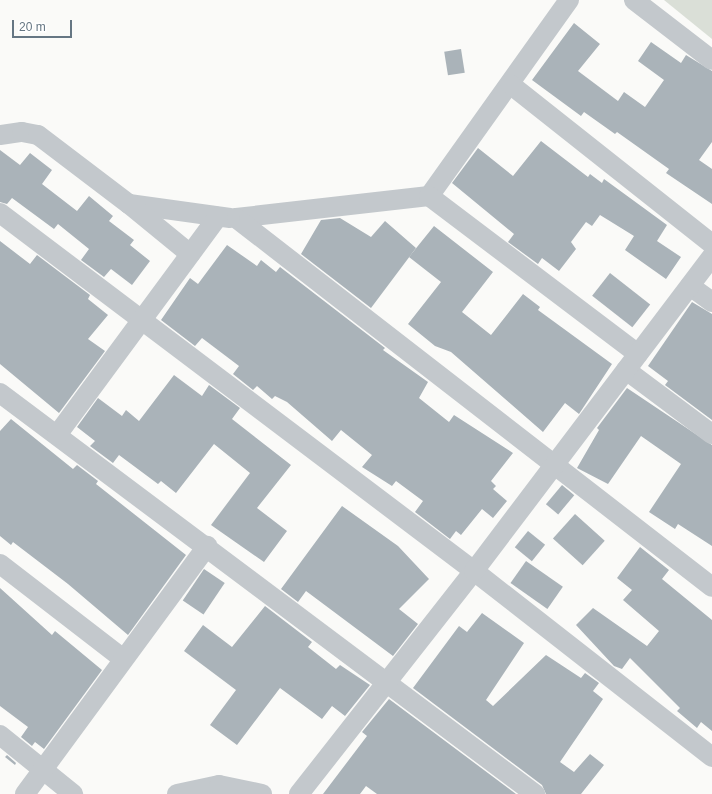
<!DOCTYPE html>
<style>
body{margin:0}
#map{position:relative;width:712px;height:794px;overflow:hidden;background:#fafaf8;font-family:Arial,sans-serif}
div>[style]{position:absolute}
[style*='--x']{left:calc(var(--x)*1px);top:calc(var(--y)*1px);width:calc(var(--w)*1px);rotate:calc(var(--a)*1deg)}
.green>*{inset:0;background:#dadfd7}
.building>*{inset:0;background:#aab3b9;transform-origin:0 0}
.street>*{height:20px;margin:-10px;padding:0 10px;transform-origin:10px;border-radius:10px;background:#c3c8cc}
span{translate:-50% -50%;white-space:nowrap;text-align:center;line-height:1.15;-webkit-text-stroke:4px #fff;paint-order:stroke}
.scale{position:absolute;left:12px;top:20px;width:60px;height:18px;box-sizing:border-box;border:2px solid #657683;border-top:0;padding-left:5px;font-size:12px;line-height:14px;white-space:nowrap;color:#657683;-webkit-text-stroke:3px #fff;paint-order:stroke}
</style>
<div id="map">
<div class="green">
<div style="clip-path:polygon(664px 0,712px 0,712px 39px)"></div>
</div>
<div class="building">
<div style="clip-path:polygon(574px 23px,600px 44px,578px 71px,618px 101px,624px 92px,645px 107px,664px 80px,638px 61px,651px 42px,681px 63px,686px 55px,712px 71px,712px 142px,699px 160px,712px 169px,712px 204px,666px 173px,669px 169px,617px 132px,615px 134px,584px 112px,581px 116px,532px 80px)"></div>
<div style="left:461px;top:49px;width:24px;height:17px;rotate:81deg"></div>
<div style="clip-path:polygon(541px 141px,588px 177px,590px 174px,602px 183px,604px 179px,667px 225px,657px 241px,681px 257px,666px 279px,625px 250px,634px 236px,600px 215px,592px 226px,586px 222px,571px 242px,576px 249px,559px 271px,542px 258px,538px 264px,508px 242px,514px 234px,452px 183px,478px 148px,513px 176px)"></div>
<div style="clip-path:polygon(0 150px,20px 165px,30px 153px,52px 170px,42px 184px,77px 211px,89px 196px,113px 216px,109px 221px,134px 240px,130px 245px,150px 261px,132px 285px,111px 269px,104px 277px,81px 260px,89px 249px,58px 224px,54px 229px,12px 198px,7px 204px,0 202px)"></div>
<div style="clip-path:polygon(340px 218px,371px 237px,385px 221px,416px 248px,371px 308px,301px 254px,321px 220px)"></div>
<div style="clip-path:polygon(434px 226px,493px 272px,462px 312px,491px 335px,523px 294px,540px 307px,538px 310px,612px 364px,579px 414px,565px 403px,543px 432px,451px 352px,435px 346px,408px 324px,441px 282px,409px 257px)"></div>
<div style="clip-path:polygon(0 241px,30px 264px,37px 255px,90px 295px,88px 299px,108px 315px,88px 339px,105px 351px,59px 413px,0 364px)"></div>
<div style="clip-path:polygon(227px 245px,257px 266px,261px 260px,276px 272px,280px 267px,385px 348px,383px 350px,428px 382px,419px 398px,449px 422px,454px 415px,513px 453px,491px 481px,496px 486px,493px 489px,507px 501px,493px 518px,482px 509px,461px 535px,456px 531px,450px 539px,415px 512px,423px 501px,396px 481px,392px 486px,362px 467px,372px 455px,341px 430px,332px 441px,287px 402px,275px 396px,272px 399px,257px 386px,253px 390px,233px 374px,239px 366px,202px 338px,195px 346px,161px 320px,190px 278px,198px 284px)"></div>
<div style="left:610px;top:273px;width:51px;height:29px;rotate:38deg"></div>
<div style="clip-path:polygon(692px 302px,712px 314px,712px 420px,665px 385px,668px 381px,648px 366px)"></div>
<div style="clip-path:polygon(174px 375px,202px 396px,209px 385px,240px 408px,232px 419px,291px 465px,257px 508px,287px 531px,264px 562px,211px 525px,250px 473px,214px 444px,176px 493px,161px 481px,158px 484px,119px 455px,113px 463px,90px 446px,95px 441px,77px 427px,98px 398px,122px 416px,126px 410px,139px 421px)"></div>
<div style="clip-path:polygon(627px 388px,712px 445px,712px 546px,678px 524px,675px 529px,649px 512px,681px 464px,641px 436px,608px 484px,577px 468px,599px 430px,597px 428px)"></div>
<div style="clip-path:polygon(11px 419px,73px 469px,77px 465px,98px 481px,96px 484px,186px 555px,128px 635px,68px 584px,13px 542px,11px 545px,0 536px,0 431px)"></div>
<div style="left:562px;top:485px;width:16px;height:25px;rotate:40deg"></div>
<div style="clip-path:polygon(342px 506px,398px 546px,429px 579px,399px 609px,418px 624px,393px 656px,306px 591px,298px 602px,281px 589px)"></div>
<div style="left:575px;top:514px;width:40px;height:33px;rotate:42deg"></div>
<div style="left:528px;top:531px;width:22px;height:21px;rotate:39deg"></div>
<div style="clip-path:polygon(640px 547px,669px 570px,662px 579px,712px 620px,712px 731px,701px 722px,697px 728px,677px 711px,680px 708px,630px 658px,622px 669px,614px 666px,576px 625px,593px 608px,647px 646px,659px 631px,623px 600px,632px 590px,617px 578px)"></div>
<div style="left:526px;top:561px;width:45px;height:27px;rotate:35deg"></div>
<div style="left:204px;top:569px;width:25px;height:38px;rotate:34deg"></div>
<div style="clip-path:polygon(0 588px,52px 635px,55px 631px,102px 670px,44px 749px,35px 742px,32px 746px,21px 737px,28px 727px,0 706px)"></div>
<div style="clip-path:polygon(265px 606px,312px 642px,308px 647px,336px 669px,340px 665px,370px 685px,345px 716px,332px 706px,322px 719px,280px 688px,237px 745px,210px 725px,236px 690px,184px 651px,203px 625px,232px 647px)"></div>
<div style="clip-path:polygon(482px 613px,524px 643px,486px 700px,493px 706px,546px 655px,581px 678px,585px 673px,599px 683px,593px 691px,603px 699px,560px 762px,574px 772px,590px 754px,604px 765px,581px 794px,546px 794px,542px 785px,413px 688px,459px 626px,467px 632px)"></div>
<div style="clip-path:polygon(389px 699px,516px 794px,377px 794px,366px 786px,360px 794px,323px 794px,367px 736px,362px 732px)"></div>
<div style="clip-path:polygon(7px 755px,16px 763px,15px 765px,5px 757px)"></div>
</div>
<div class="street">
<div style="--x:569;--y:0;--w:241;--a:125.5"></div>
<div style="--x:429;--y:196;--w:194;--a:173.5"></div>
<div style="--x:236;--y:218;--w:602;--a:37.78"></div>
<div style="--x:634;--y:0;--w:98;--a:37.6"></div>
<div style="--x:510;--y:84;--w:258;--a:38.4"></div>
<div style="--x:0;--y:135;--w:22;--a:-8"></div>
<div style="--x:22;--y:132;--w:16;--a:11"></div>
<div style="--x:38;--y:135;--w:114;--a:37.2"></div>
<div style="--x:129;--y:204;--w:102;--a:7.9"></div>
<div style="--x:429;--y:196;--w:262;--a:37.1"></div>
<div style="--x:129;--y:204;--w:79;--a:39.3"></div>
<div style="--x:0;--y:213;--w:594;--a:37.06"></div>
<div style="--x:474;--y:571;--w:302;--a:38"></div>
<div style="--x:690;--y:286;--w:27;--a:36"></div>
<div style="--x:626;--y:370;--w:107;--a:36.7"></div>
<div style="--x:0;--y:393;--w:669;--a:36.85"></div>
<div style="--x:57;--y:435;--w:271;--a:-53.6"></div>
<div style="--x:0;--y:564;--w:154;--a:37.6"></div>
<div style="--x:0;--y:735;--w:94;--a:38.9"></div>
<div style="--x:25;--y:794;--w:308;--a:-53.7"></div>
<div style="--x:177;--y:794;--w:43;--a:-12.1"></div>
<div style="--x:219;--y:785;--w:44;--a:11.8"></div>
<div style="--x:299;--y:794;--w:283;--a:-51.9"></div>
<div style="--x:474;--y:571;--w:395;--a:-52.9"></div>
</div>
<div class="scale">20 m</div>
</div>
